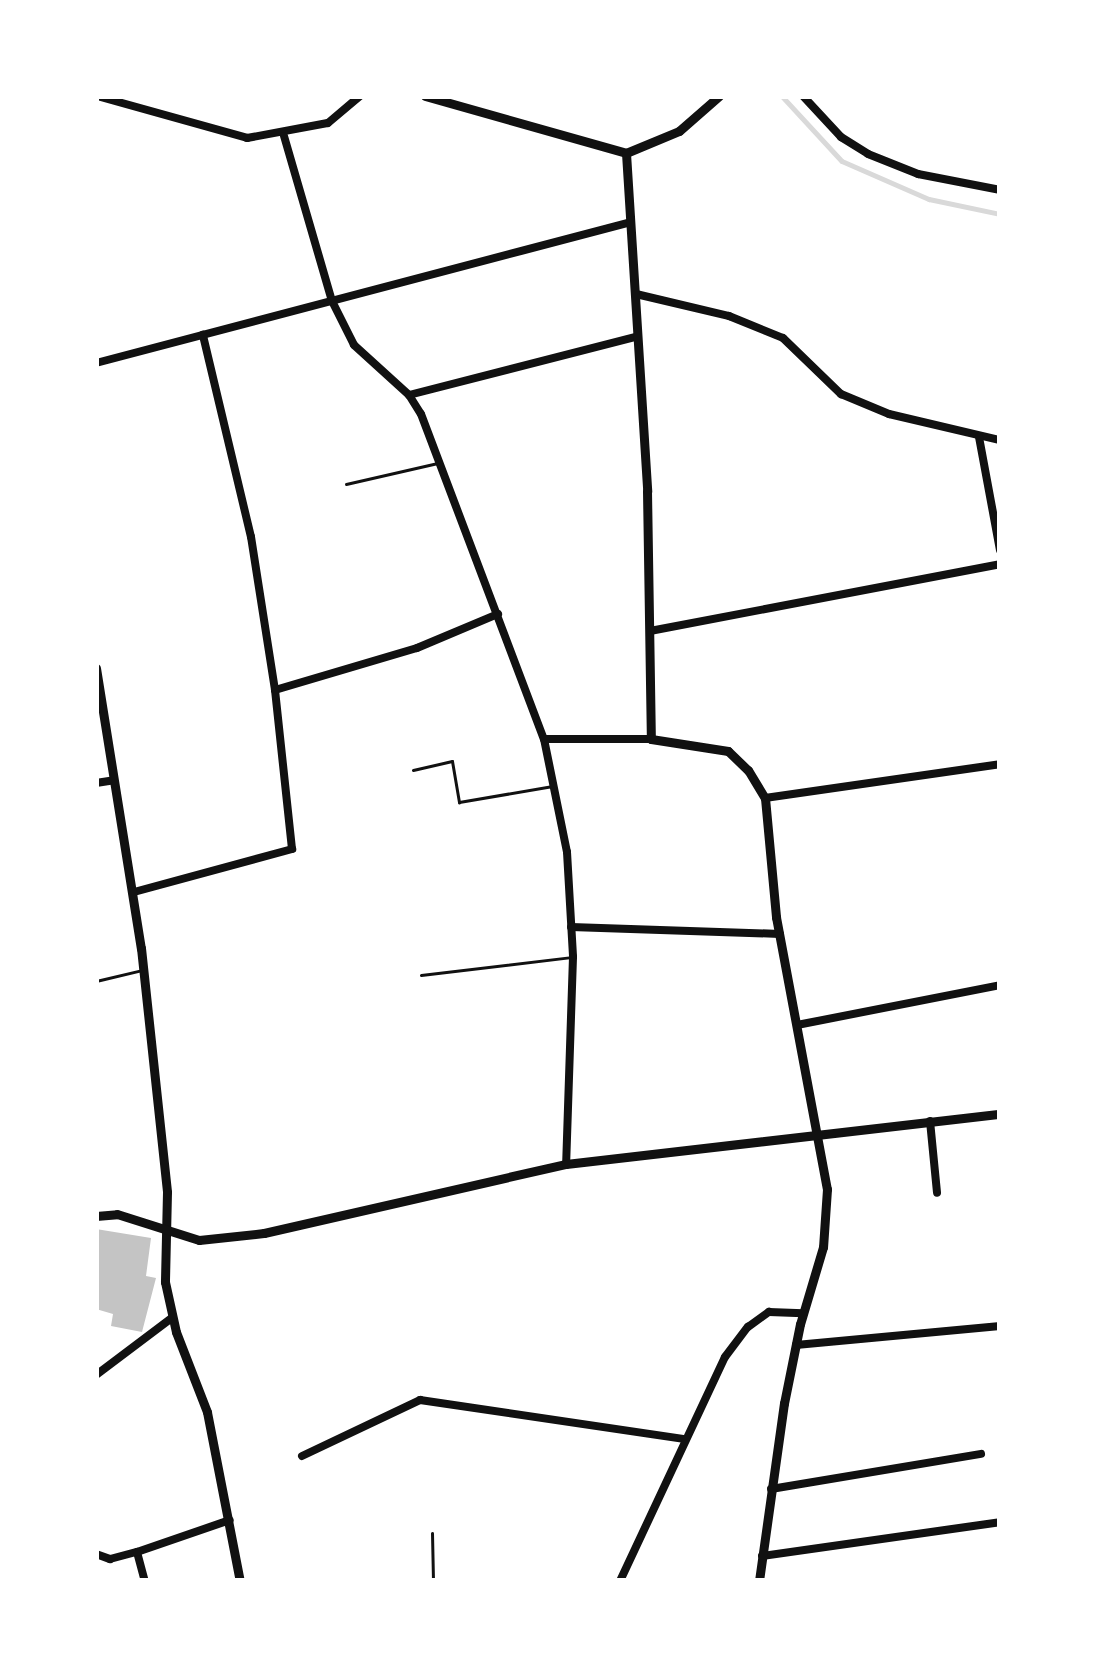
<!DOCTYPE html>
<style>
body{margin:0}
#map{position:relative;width:1096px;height:1677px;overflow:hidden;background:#fff;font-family:"Fira Sans Condensed",sans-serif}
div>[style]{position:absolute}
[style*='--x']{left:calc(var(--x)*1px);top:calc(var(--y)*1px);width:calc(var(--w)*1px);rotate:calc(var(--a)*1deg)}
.stream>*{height:4.5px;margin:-2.25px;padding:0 2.25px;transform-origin:2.25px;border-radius:2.25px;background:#d9d9d9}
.building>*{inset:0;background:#c4c4c4}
.service>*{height:3px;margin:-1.5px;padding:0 1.5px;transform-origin:1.5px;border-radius:1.5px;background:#111}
.minor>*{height:8px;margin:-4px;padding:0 4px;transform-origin:4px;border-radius:4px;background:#111}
.tertiary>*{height:9px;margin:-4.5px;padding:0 4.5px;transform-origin:4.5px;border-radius:4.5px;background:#111}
span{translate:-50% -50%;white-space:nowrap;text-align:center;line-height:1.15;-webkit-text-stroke:10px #fff;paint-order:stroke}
.frame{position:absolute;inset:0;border:99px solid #fff;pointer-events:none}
</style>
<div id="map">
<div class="stream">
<div style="--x:782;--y:96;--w:88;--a:47.3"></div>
<div style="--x:842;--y:161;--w:95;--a:23.6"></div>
<div style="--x:929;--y:199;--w:73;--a:11.9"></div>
</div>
<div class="building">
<div style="clip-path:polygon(96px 1229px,151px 1238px,146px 1276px,156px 1278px,142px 1332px,111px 1326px,113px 1314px,96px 1309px)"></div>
</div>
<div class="service">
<div style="--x:346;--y:484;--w:94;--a:-12.9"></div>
<div style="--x:413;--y:770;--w:40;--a:-13"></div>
<div style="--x:452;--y:761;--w:42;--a:80.3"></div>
<div style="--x:459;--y:802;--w:95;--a:-9.7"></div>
<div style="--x:421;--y:975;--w:151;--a:-6.8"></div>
<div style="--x:96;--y:981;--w:47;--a:-13.4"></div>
<div style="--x:432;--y:1533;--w:48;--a:88.8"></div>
</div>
<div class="minor">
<div style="--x:97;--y:96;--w:156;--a:15.6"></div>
<div style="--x:247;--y:138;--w:82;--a:-10.5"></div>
<div style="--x:328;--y:123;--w:42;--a:-40.2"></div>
<div style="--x:803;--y:96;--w:56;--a:47.2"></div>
<div style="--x:841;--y:137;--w:32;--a:32"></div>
<div style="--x:868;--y:154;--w:54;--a:21.8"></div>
<div style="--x:918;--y:174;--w:84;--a:11"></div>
<div style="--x:284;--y:136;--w:172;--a:73.8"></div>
<div style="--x:332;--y:301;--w:49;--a:63.4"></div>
<div style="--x:354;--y:345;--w:74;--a:42.3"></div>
<div style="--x:409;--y:395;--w:22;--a:58"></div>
<div style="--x:421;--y:414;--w:347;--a:69.3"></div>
<div style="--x:544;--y:739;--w:115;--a:78.5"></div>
<div style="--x:567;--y:852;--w:105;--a:86.7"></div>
<div style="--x:573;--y:957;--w:207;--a:91.9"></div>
<div style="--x:636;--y:294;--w:96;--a:13.3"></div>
<div style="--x:729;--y:316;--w:58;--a:22.2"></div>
<div style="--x:783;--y:338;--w:81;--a:44"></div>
<div style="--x:841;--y:394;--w:52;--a:22.6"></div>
<div style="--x:889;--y:414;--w:114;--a:13.2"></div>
<div style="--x:96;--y:363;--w:553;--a:-14.76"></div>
<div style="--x:409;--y:395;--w:236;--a:-14.4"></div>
<div style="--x:979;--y:437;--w:115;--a:79.5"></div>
<div style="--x:650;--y:631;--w:356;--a:-10.8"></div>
<div style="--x:275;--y:690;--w:148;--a:-16.5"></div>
<div style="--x:417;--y:648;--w:88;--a:-22.8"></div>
<div style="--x:544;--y:739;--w:107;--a:0"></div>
<div style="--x:96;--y:783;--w:18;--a:-9"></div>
<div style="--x:765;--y:798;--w:237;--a:-8.2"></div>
<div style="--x:134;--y:892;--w:164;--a:-15.2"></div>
<div style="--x:292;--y:849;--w:160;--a:-96.1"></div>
<div style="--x:275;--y:690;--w:155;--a:-98.9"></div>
<div style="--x:251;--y:537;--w:208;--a:-103.4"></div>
<div style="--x:571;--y:927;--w:209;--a:1.9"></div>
<div style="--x:797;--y:1025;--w:207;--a:-11.1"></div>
<div style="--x:930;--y:1121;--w:72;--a:84.4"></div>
<div style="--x:796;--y:1345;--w:205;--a:-5.3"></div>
<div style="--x:96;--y:1375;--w:96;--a:-37"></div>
<div style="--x:302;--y:1456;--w:131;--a:-25.4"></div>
<div style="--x:420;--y:1400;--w:266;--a:8.4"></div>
<div style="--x:771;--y:1489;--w:213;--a:-9.5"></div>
<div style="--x:137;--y:1552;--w:30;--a:75"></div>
<div style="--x:96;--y:1554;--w:15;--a:20"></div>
<div style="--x:110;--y:1559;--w:28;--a:-15"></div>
<div style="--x:137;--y:1552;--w:98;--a:-19"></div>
<div style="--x:762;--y:1556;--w:240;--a:-8.1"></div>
<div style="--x:620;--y:1581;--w:247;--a:-64.9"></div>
<div style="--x:725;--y:1357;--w:38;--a:-53"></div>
<div style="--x:748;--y:1327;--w:26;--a:-36"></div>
<div style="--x:769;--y:1312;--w:34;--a:2"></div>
</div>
<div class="tertiary">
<div style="--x:425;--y:96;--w:209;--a:15.8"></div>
<div style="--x:626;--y:153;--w:57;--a:-22.5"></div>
<div style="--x:679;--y:131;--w:53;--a:-41.2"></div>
<div style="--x:626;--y:153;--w:339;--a:86.4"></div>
<div style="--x:647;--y:491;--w:248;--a:89.1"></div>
<div style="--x:651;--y:739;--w:78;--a:8.9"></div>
<div style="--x:728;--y:751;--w:28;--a:44"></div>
<div style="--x:748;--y:770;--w:33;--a:59"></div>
<div style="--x:765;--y:798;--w:120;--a:84.7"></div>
<div style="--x:776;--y:917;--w:277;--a:79.4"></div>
<div style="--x:827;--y:1189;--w:58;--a:93.9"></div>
<div style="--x:823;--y:1247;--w:80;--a:106.6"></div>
<div style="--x:800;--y:1324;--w:81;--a:101.4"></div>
<div style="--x:784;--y:1403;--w:180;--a:98"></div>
<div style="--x:96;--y:668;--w:284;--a:80.9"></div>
<div style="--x:141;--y:948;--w:245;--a:83.9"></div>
<div style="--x:167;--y:1192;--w:90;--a:91.3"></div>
<div style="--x:165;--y:1282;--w:51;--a:77.6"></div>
<div style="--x:176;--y:1332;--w:86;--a:68.8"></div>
<div style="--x:207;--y:1412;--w:172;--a:79"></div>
<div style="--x:96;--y:1216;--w:21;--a:-5"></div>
<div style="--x:117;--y:1214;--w:86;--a:17.6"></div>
<div style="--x:199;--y:1240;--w:65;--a:-6.1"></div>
<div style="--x:264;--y:1233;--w:310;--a:-12.9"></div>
<div style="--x:566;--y:1164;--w:437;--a:-6.6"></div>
</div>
<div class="frame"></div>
</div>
